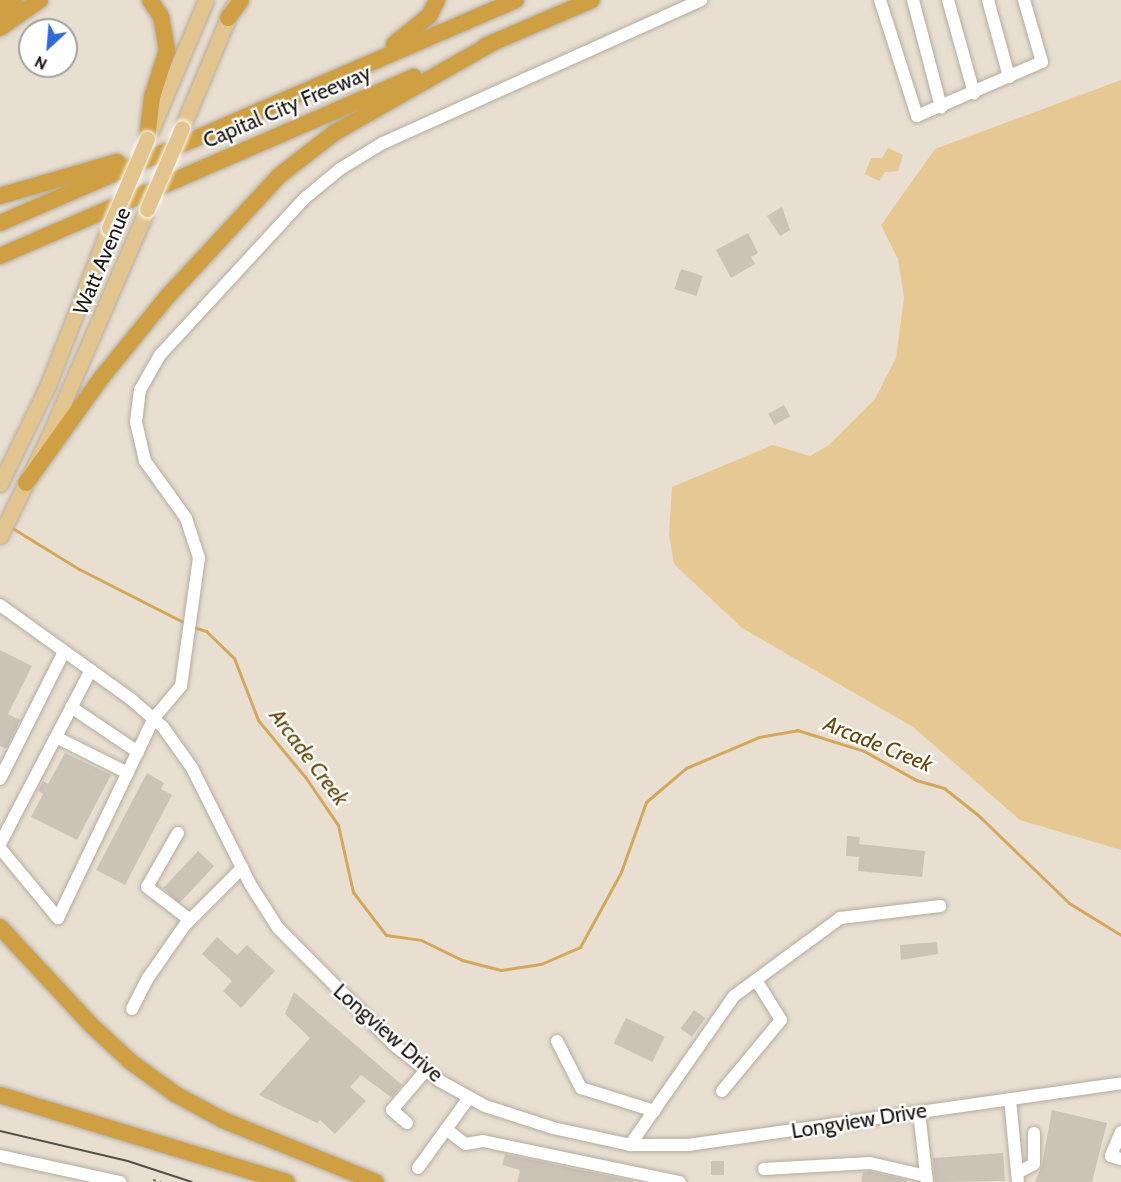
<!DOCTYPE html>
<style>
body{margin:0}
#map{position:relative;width:1121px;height:1182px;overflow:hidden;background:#e8dfd1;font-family:Cabin,sans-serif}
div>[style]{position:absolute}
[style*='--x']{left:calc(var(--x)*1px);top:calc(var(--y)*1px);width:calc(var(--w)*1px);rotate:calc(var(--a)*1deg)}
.green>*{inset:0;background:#e6c892}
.stream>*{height:3px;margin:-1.5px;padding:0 1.5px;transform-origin:1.5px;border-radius:1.5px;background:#d3a85c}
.building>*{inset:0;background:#cbc3b5;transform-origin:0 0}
.path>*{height:2px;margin-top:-1px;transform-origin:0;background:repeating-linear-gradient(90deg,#787269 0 3px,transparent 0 7.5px)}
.roads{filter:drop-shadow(0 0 2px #b4ac9e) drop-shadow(0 0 2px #b4ac9e)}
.minor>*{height:12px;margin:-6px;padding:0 6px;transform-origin:6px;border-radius:6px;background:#fff}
.major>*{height:15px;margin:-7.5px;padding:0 7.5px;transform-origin:7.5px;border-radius:7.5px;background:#e2c58e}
.highway>*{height:16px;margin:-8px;padding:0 8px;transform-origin:8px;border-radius:8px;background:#cf9f43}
.tram>*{height:1.5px;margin:-0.75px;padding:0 0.75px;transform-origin:0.75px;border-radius:0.75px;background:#534e46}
.bridges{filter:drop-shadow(0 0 2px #fff) drop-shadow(0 0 2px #fff)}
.major-bridge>*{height:15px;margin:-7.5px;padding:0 7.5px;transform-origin:7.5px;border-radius:7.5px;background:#e2c58e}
span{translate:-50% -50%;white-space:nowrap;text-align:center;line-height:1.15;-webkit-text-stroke:4.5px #fff;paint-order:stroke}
.street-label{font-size:21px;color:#17140f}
.water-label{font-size:22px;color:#64480a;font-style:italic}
.north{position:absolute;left:18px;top:18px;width:60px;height:60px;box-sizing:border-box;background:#fff;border:2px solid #a2a19f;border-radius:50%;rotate:206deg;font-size:16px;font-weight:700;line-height:24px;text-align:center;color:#17140f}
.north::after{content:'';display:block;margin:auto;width:21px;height:27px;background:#2d6bd8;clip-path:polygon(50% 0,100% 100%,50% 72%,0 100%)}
</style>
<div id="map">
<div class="green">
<div style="clip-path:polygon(1121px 80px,1121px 850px,1020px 820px,913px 727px,742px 628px,674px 564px,669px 535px,672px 487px,773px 445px,810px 456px,829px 445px,875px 399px,896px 358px,904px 298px,898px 259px,881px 225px,935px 149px)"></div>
<div style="clip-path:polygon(888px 148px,903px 155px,898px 171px,885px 172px,879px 181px,865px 174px,871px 158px,882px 158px)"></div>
</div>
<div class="stream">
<div style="--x:9;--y:526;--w:82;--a:31.6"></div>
<div style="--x:79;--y:569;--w:121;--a:27"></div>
<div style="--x:193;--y:627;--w:14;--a:17"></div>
<div style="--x:206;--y:631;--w:39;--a:44"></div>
<div style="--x:234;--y:658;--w:66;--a:68.8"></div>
<div style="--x:258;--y:720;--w:75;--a:50.4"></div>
<div style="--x:306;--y:778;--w:57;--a:55.8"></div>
<div style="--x:338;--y:825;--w:69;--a:77.4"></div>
<div style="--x:353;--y:892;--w:54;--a:52.5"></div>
<div style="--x:386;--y:935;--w:35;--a:8"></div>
<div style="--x:421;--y:940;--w:46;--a:26"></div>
<div style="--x:462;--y:960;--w:40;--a:14.4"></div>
<div style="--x:501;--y:970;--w:40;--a:-8.5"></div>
<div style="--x:541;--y:964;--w:43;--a:-23.6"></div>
<div style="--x:580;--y:947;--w:85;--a:-61.3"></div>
<div style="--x:621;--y:872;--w:74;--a:-70.3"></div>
<div style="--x:646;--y:802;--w:52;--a:-40.4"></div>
<div style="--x:686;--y:768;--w:79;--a:-23"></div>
<div style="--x:759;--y:737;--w:39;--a:-10"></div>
<div style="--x:797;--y:730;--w:70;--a:17.4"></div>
<div style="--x:864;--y:751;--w:60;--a:29.1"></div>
<div style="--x:916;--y:780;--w:29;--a:16"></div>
<div style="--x:944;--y:788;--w:43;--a:38.5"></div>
<div style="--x:978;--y:815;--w:127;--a:44"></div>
<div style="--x:1069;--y:903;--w:61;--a:31.6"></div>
</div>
<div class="building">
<div style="clip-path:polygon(782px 207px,790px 230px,780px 236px,767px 216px)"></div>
<div style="clip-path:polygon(748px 233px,758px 253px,751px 257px,755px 264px,731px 278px,716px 250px)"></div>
<div style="left:681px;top:269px;width:23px;height:21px;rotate:18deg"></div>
<div style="left:784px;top:405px;width:13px;height:18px;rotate:61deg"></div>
<div style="clip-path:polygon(0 650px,32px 666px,8px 714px,20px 720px,6px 749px,0 746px)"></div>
<div style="clip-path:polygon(65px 753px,111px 775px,77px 840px,31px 817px,43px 794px,38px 791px,43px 781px,48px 784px)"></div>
<div style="clip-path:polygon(147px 773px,164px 783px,161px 789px,172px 795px,125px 885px,96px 870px)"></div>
<div style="clip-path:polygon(847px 836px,860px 837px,859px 844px,925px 851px,922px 877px,858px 871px,859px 857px,846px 856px)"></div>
<div style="left:198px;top:851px;width:22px;height:51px;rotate:43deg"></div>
<div style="clip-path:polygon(217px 937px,237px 955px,247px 945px,275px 971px,241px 1008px,223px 991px,232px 981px,202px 954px)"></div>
<div style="clip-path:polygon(937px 942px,938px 954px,901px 960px,900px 945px)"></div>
<div style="clip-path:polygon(294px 992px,402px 1085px,392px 1098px,361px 1075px,350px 1087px,366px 1101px,335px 1134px,320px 1120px,317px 1123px,259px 1095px,310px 1038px,285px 1014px)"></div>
<div style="left:694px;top:1010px;width:14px;height:23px;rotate:36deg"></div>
<div style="left:626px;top:1018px;width:43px;height:28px;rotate:26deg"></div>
<div style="clip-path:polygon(1052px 1110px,1107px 1123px,1092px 1182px,1035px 1182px,1042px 1165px)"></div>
<div style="clip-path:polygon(1003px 1153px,1005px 1181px,935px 1182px,933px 1158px)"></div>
<div style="clip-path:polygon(505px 1154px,633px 1181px,633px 1182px,517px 1182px,520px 1170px,502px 1165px)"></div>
<div style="left:711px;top:1161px;width:13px;height:14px"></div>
<div style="clip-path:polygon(869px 1171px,907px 1180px,907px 1182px,861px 1182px,863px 1172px)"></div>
</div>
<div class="path">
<div style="--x:153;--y:1180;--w:8;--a:14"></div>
</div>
<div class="roads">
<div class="minor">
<div style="--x:880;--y:0;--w:122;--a:72.3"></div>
<div style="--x:917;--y:116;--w:136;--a:-23.4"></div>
<div style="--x:1042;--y:62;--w:65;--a:-106.2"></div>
<div style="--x:913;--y:0;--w:111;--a:75.3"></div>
<div style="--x:948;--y:0;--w:97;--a:74.4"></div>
<div style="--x:988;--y:0;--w:80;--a:74.7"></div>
<div style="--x:0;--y:605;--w:163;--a:35.7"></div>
<div style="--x:132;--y:700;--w:41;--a:41.1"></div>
<div style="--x:163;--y:727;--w:50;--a:54.7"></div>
<div style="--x:192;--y:768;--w:130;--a:63.4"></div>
<div style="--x:250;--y:884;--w:52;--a:57.5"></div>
<div style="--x:278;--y:928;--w:165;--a:45.2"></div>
<div style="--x:394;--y:1045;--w:58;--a:38"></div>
<div style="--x:440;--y:1081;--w:51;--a:29.1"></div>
<div style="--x:485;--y:1106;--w:71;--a:17.9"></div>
<div style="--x:553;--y:1128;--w:79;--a:12.4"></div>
<div style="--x:630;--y:1145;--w:58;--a:0"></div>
<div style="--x:688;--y:1145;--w:437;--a:-8.1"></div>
<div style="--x:71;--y:707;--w:81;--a:33.9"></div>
<div style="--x:56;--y:737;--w:80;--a:26.6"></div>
<div style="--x:0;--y:779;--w:142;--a:-63.3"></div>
<div style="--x:178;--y:833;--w:62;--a:119.9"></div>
<div style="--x:147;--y:887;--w:54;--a:37.5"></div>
<div style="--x:0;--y:844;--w:196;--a:-62.4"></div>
<div style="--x:0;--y:848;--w:91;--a:50.4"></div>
<div style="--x:58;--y:918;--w:222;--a:-64.4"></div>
<div style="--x:154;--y:718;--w:42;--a:-49.8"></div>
<div style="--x:181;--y:686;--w:129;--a:-82"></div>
<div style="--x:199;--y:558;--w:42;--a:-108"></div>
<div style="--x:186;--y:518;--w:70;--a:-125.7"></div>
<div style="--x:145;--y:461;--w:40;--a:-103"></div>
<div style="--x:136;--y:422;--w:32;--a:-83"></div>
<div style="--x:140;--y:390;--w:40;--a:-60.3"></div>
<div style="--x:160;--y:355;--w:214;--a:-47.3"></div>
<div style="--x:305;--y:198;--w:45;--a:-39.6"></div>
<div style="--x:340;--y:169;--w:50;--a:-31.2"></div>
<div style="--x:383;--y:143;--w:349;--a:-24.2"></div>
<div style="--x:132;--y:1009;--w:35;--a:-63"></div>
<div style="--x:148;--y:978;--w:65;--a:-55.1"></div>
<div style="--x:185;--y:925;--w:81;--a:-45"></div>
<div style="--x:557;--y:1041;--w:53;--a:62.9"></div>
<div style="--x:581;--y:1088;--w:77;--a:17.3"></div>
<div style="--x:722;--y:1091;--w:92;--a:-50.3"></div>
<div style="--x:781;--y:1020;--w:47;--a:-122"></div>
<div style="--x:1010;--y:1099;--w:83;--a:84.5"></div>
<div style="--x:919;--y:1112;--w:70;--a:83.5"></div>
<div style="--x:407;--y:1123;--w:20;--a:-139"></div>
<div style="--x:392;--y:1110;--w:52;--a:-49.6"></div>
<div style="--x:446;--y:1129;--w:24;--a:38"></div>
<div style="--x:465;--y:1144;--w:18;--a:-9"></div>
<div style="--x:483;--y:1141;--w:201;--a:11.8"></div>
<div style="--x:1121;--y:1132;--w:26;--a:113"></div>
<div style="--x:1111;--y:1156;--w:10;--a:17"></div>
<div style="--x:630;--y:1145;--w:182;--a:-55.1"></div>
<div style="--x:734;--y:996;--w:132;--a:-36.3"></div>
<div style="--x:840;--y:918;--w:101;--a:-6.8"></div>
<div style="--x:0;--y:1156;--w:123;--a:12.2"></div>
<div style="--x:418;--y:1168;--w:85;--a:-54.1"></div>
<div style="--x:764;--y:1169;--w:106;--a:-3.2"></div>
<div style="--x:870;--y:1163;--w:57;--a:13.1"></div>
<div style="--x:1017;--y:1173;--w:19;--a:-28"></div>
<div style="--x:1034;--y:1164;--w:31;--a:-90"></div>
</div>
<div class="major">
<div style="--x:182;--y:128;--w:132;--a:-67.3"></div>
<div style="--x:151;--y:130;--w:141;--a:-67.1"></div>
<div style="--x:0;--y:484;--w:110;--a:-64.1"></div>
<div style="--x:48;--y:385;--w:168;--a:-68.8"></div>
<div style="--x:0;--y:536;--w:111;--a:-63.9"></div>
<div style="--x:49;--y:436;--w:247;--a:-66.6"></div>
</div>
<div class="highway">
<div style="--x:0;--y:10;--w:17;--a:-36"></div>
<div style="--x:228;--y:18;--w:22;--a:-54"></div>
<div style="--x:0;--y:28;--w:49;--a:-35"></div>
<div style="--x:394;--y:44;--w:45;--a:-38.7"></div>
<div style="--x:429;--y:16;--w:18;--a:-63"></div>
<div style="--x:485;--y:46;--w:116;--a:-23.3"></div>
<div style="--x:147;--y:139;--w:42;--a:-83.2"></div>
<div style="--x:152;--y:97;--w:49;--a:-72.3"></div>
<div style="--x:167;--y:50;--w:34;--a:-100"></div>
<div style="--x:161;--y:17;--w:20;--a:-123"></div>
<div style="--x:0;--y:196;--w:122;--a:-16.2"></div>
<div style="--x:0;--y:223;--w:562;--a:-23.37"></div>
<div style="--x:0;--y:256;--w:451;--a:-23.4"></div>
<div style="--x:26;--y:483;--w:130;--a:-54.4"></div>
<div style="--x:102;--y:377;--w:103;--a:-50.9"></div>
<div style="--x:167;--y:297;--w:165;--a:-47.2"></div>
<div style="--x:279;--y:176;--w:70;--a:-38"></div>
<div style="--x:334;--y:133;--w:184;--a:-29.6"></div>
<div style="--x:0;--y:927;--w:134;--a:47.1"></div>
<div style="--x:91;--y:1025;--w:54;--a:42.8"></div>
<div style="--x:131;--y:1062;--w:54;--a:36"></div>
<div style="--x:175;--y:1094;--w:55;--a:28.4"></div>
<div style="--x:223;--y:1120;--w:165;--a:22.1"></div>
<div style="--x:0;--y:1095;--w:300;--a:16.9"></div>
</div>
</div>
<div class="tram">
<div style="--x:0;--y:1131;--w:131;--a:13.2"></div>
<div style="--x:128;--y:1161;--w:67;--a:18.2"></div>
</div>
<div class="bridges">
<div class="major-bridge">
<div style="--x:147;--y:209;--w:88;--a:-66.6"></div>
<div style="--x:109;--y:228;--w:97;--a:-66.9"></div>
</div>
</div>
<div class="street-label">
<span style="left:287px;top:107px;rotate:-23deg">Capital City Freeway</span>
<span style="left:102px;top:261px;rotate:-67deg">Watt Avenue</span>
<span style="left:388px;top:1033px;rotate:41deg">Longview Drive</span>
<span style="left:859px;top:1121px;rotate:-9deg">Longview Drive</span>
</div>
<div class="water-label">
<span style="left:878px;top:744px;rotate:22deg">Arcade Creek</span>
<span style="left:309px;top:757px;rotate:53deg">Arcade Creek</span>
</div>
<div class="north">N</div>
</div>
